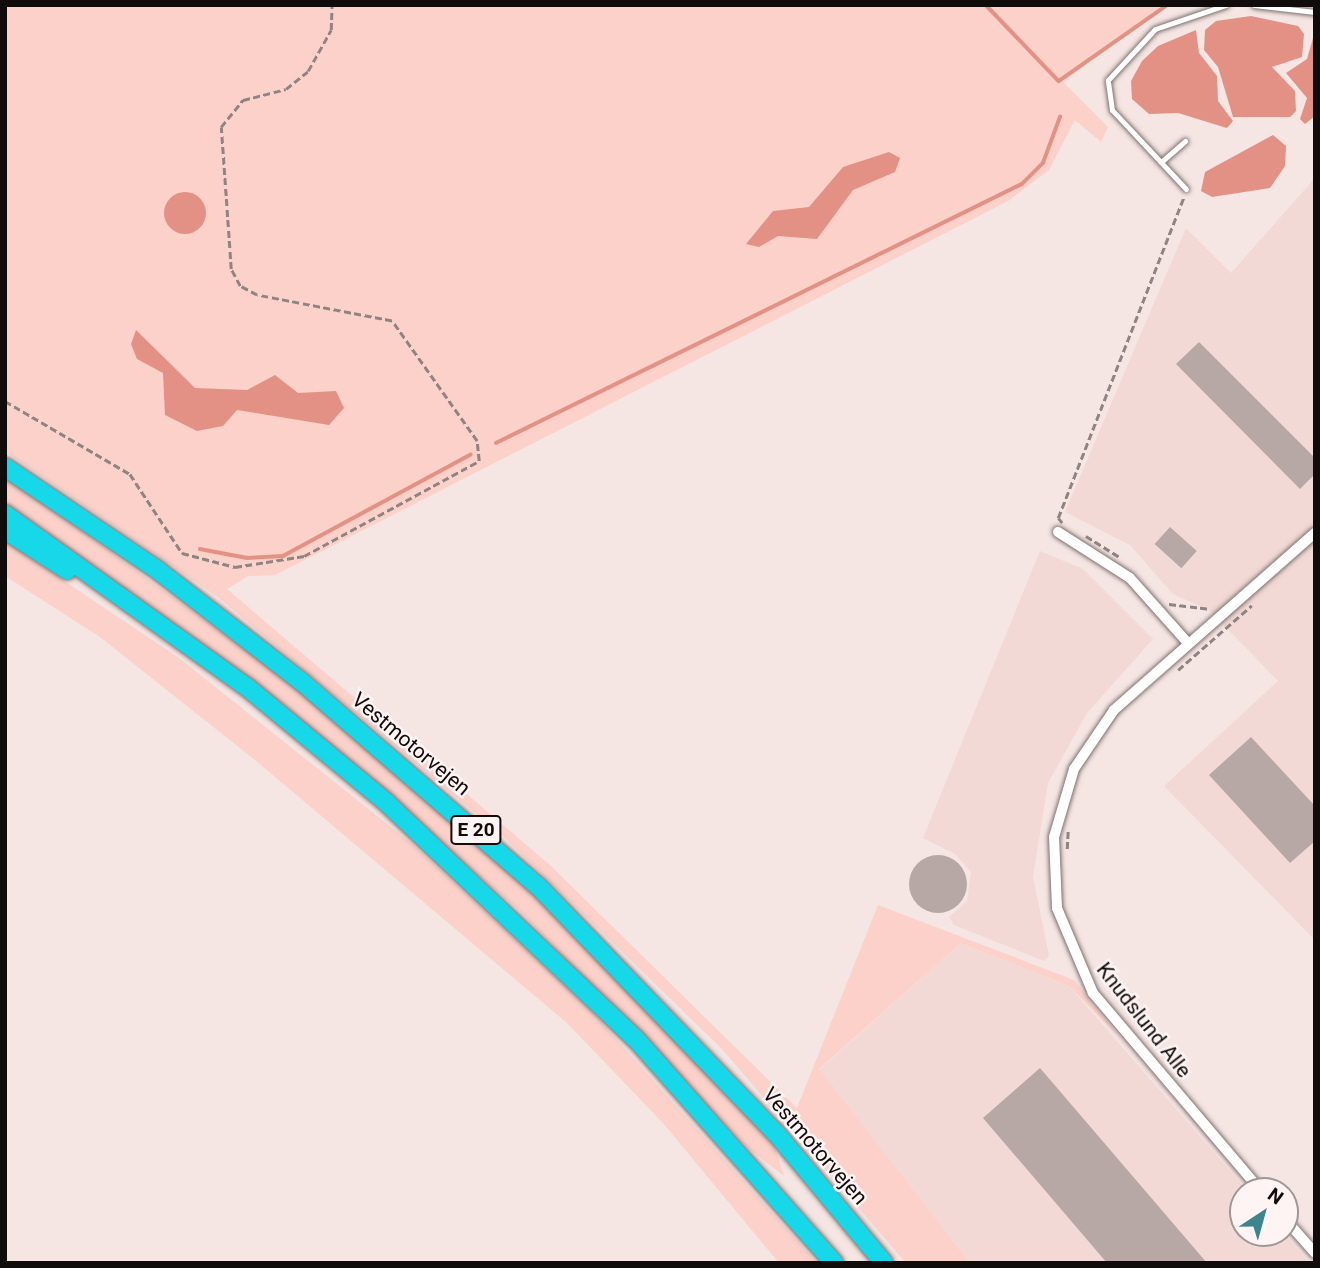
<!DOCTYPE html>
<style>
body{margin:0}
#map{position:relative;width:1320px;height:1268px;overflow:hidden;background:#f5e5e3;font-family:Roboto,sans-serif}
div>[style]{position:absolute}
[style*='--x']{left:calc(var(--x)*1px);top:calc(var(--y)*1px);width:calc(var(--w)*1px);rotate:calc(var(--a)*1deg)}
.built>*{inset:0;background:#f2d9d5}
.green>*{inset:0;background:#fbd1ca}
.water>*{inset:0;background:#e49185}
.round{border-radius:50%}
.stream>*{height:3.5px;margin:-1.75px;padding:0 1.75px;transform-origin:1.75px;border-radius:1.75px;background:#e49185}
.building>*{inset:0;background:#b7a8a6;transform-origin:0 0}
.path>*{height:2.5px;margin-top:-1.25px;transform-origin:0;background:repeating-linear-gradient(90deg,#8f8482 0 7px,transparent 0 10.5px)}
.roads{filter:drop-shadow(0 0 2px #7f716f) drop-shadow(0 0 2px #7f716f)}
.lane>*{height:5px;margin:-2.5px;padding:0 2.5px;transform-origin:2.5px;border-radius:2.5px;background:#fff}
.street>*{height:10px;margin:-5px;padding:0 5px;transform-origin:5px;border-radius:5px;background:#fff}
.highway>*{height:18px;margin:-9px;padding:0 9px;transform-origin:9px;border-radius:9px;background:#16d8e9}
span{translate:-50% -50%;white-space:nowrap;text-align:center;line-height:1.15;-webkit-text-stroke:5px #fef4f3;paint-order:stroke}
.shield-label span{padding:2px 5px;background:#fef4f3;border:2px solid;border-radius:5px;-webkit-text-stroke-width:0}
.shield-label{font-size:19px;color:#100c0b;font-weight:700}
.street-label{font-size:21px;color:#100c0b}
.frame{position:absolute;inset:0;border:7px solid #100c0b;pointer-events:none}
.north{position:absolute;left:1229px;top:1177px;width:70px;height:70px;box-sizing:border-box;background:#fef4f3;border:2px solid #9f9796;border-radius:50%;rotate:36deg;font-size:19px;font-weight:700;line-height:28px;text-align:center;color:#100c0b}
.north::after{content:'';display:block;margin:auto;width:24px;height:32px;background:#3d858c;clip-path:polygon(50% 0,100% 100%,50% 72%,0 100%)}
</style>
<div id="map">
<div class="built">
<div style="clip-path:polygon(1315px 178px,1315px 940px,1164px 786px,1278px 681px,1209px 610px,1173px 594px,1130px 545px,1065px 512px,1186px 228px,1231px 273px)"></div>
<div style="clip-path:polygon(1040px 551px,1083px 569px,1153px 639px,1087px 713px,1048px 783px,1033px 877px,1049px 956px,1044px 961px,954px 925px,949px 917px,967px 901px,971px 872px,955px 854px,923px 838px)"></div>
<div style="clip-path:polygon(961px 943px,1069px 986px,1247px 1191px,1243px 1233px,1283px 1233px,1309px 1263px,970px 1263px,819px 1070px)"></div>
</div>
<div class="green">
<div style="clip-path:polygon(5px 5px,1163px 5px,1063px 82px,1108px 127px,1101px 142px,1075px 120px,1049px 170px,1008px 201px,275px 575px,248px 576px,227px 589px,551px 866px,797px 1108px,878px 905px,1074px 980px,1120px 1038px,1069px 986px,961px 943px,819px 1069px,970px 1263px,906px 1263px,721px 1048px,506px 839px,219px 598px,5px 451px)"></div>
<div style="clip-path:polygon(5px 476px,298px 688px,537px 897px,774px 1145px,784px 1176px,748px 1148px,521px 912px,284px 705px,5px 504px)"></div>
<div style="clip-path:polygon(5px 541px,179px 658px,411px 843px,590px 1010px,817px 1263px,779px 1263px,663px 1123px,567px 1023px,255px 760px,100px 637px,5px 576px)"></div>
</div>
<div class="water">
<div style="clip-path:polygon(1251px 16px,1298px 26px,1304px 34px,1302px 57px,1272px 67px,1295px 91px,1296px 111px,1290px 117px,1233px 117px,1218px 67px,1204px 50px,1205px 30px,1216px 21px)"></div>
<div style="clip-path:polygon(1196px 30px,1199px 53px,1217px 76px,1218px 101px,1233px 121px,1227px 128px,1178px 113px,1149px 114px,1132px 99px,1131px 81px,1142px 61px,1158px 46px)"></div>
<div style="clip-path:polygon(1315px 31px,1315px 116px,1305px 124px,1300px 119px,1307px 98px,1286px 73px,1307px 59px)"></div>
<div style="clip-path:polygon(1273px 135px,1286px 146px,1285px 166px,1270px 188px,1212px 197px,1201px 191px,1205px 172px)"></div>
<div style="clip-path:polygon(889px 152px,900px 158px,895px 172px,853px 190px,817px 239px,778px 236px,759px 247px,746px 244px,773px 211px,809px 207px,843px 167px)"></div>
<div class="round" style="left:164px;top:192px;width:42px;height:42px"></div>
<div style="clip-path:polygon(136px 330px,195px 388px,247px 390px,275px 375px,298px 393px,336px 391px,344px 408px,329px 425px,237px 410px,223px 426px,197px 431px,165px 415px,163px 373px,137px 359px,131px 344px)"></div>
</div>
<div class="stream">
<div style="--x:986;--y:5;--w:105;--a:46.2"></div>
<div style="--x:1059;--y:81;--w:132;--a:-35.1"></div>
<div style="--x:496;--y:443;--w:586;--a:-26.22"></div>
<div style="--x:1022;--y:184;--w:30;--a:-45"></div>
<div style="--x:1043;--y:163;--w:49;--a:-69.7"></div>
<div style="--x:200;--y:549;--w:48;--a:10.8"></div>
<div style="--x:247;--y:558;--w:36;--a:-3"></div>
<div style="--x:283;--y:556;--w:213;--a:-28.4"></div>
</div>
<div class="building">
<div style="clip-path:polygon(1199px 342px,1315px 458px,1315px 474px,1300px 489px,1176px 364px)"></div>
<div style="left:1170px;top:527px;width:36px;height:23px;rotate:42deg"></div>
<div style="clip-path:polygon(1251px 737px,1315px 806px,1315px 841px,1290px 863px,1209px 775px)"></div>
<div class="round" style="left:909px;top:855px;width:58px;height:58px"></div>
<div style="clip-path:polygon(1040px 1068px,1207px 1263px,1107px 1263px,983px 1118px)"></div>
</div>
<div class="path">
<div style="--x:5;--y:401;--w:145;--a:30.3"></div>
<div style="--x:130;--y:474;--w:95;--a:56.6"></div>
<div style="--x:182;--y:553;--w:55;--a:14.8"></div>
<div style="--x:235;--y:567;--w:70;--a:-9.1"></div>
<div style="--x:304;--y:556;--w:199;--a:-28.5"></div>
<div style="--x:479;--y:461;--w:20;--a:-96"></div>
<div style="--x:477;--y:441;--w:147;--a:-125.3"></div>
<div style="--x:392;--y:321;--w:137;--a:-169.1"></div>
<div style="--x:257;--y:295;--w:19;--a:-152"></div>
<div style="--x:240;--y:286;--w:19;--a:-118"></div>
<div style="--x:231;--y:269;--w:142;--a:-94"></div>
<div style="--x:221;--y:127;--w:35;--a:-51"></div>
<div style="--x:243;--y:100;--w:44;--a:-14.3"></div>
<div style="--x:286;--y:89;--w:28;--a:-39"></div>
<div style="--x:308;--y:71;--w:47;--a:-60.7"></div>
<div style="--x:331;--y:30;--w:25;--a:-88"></div>
<div style="--x:1062;--y:523;--w:6;--a:-129"></div>
<div style="--x:1058;--y:518;--w:346;--a:-68.6"></div>
<div style="--x:1086;--y:536;--w:39;--a:32"></div>
<div style="--x:1169;--y:604;--w:42;--a:6.8"></div>
<div style="--x:1178;--y:670;--w:98;--a:-41.3"></div>
<div style="--x:1067;--y:849;--w:18;--a:-87"></div>
<div style="--x:1285;--y:1202;--w:11;--a:49"></div>
</div>
<div class="roads">
<div class="lane">
<div style="--x:1254;--y:5;--w:61;--a:6.5"></div>
<div style="--x:1161;--y:162;--w:32;--a:-41"></div>
<div style="--x:1186;--y:189;--w:108;--a:-133.1"></div>
<div style="--x:1112;--y:110;--w:30;--a:-98"></div>
<div style="--x:1108;--y:80;--w:69;--a:-47.3"></div>
<div style="--x:1155;--y:29;--w:75;--a:-18.7"></div>
</div>
<div class="street">
<div style="--x:1058;--y:532;--w:85;--a:32.6"></div>
<div style="--x:1130;--y:578;--w:87;--a:48.3"></div>
<div style="--x:1261;--y:1191;--w:260;--a:-130.3"></div>
<div style="--x:1093;--y:993;--w:92;--a:-113"></div>
<div style="--x:1057;--y:908;--w:71;--a:-92.4"></div>
<div style="--x:1054;--y:837;--w:71;--a:-73.6"></div>
<div style="--x:1074;--y:769;--w:71;--a:-55.9"></div>
<div style="--x:1114;--y:710;--w:268;--a:-41.4"></div>
<div style="--x:1285;--y:1219;--w:45;--a:48.6"></div>
</div>
<div class="highway">
<div style="--x:5;--y:467;--w:186;--a:34"></div>
<div style="--x:159;--y:571;--w:180;--a:37.8"></div>
<div style="--x:301;--y:681;--w:313;--a:40.9"></div>
<div style="--x:538;--y:886;--w:343;--a:46.1"></div>
<div style="--x:776;--y:1133;--w:169;--a:50.3"></div>
<div style="--x:5;--y:514;--w:297;--a:35.6"></div>
<div style="--x:247;--y:687;--w:182;--a:39.6"></div>
<div style="--x:387;--y:803;--w:343;--a:43.5"></div>
<div style="--x:636;--y:1039;--w:299;--a:48.5"></div>
<div style="--x:5;--y:530;--w:74;--a:32.8"></div>
</div>
</div>
<div class="shield-label">
<span style="left:476px;top:830px">E 20</span>
</div>
<div class="street-label">
<span style="left:411px;top:744px;rotate:40deg">Vestmotorvejen</span>
<span style="left:1144px;top:1020px;rotate:52deg">Knudslund Alle</span>
<span style="left:815px;top:1146px;rotate:49deg">Vestmotorvejen</span>
</div>
<div class="frame"></div>
<div class="north">N</div>
</div>
